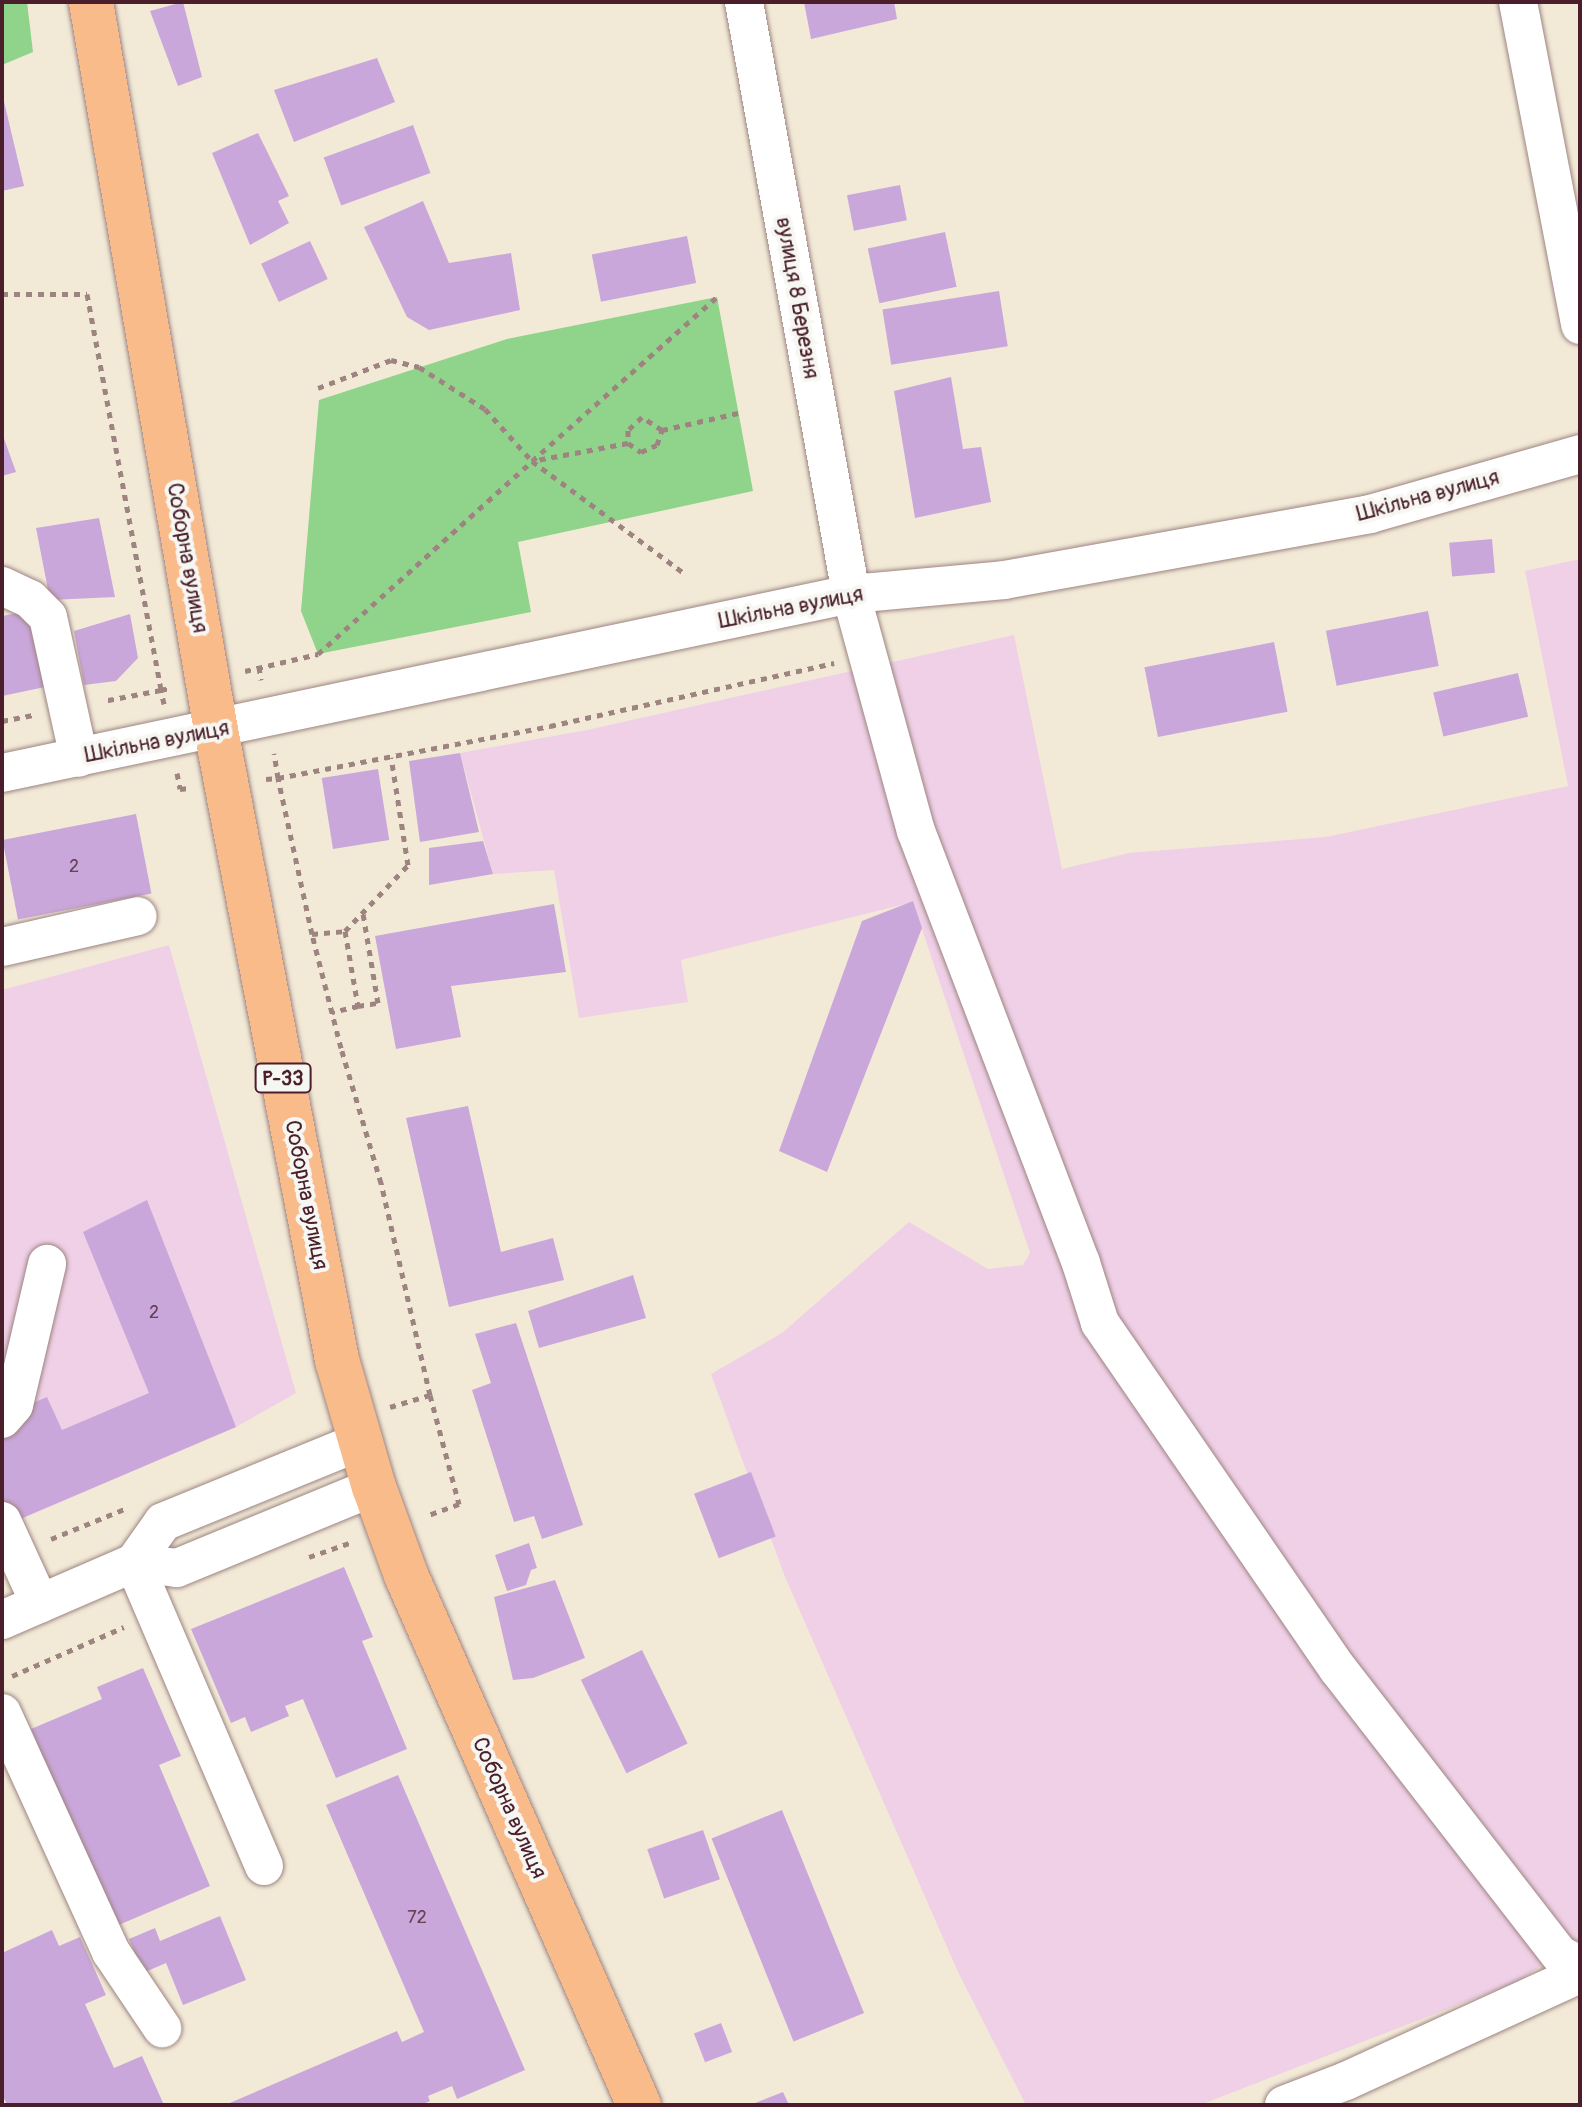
<!DOCTYPE html>
<meta charset="utf-8">
<style>
body{margin:0}
#map{position:relative;width:1582px;height:2107px;overflow:hidden;background:#f2ead7;font-family:Pangolin,sans-serif}
div>[style]{position:absolute}
[style*='--x']{left:calc(var(--x)*1px);top:calc(var(--y)*1px);width:calc(var(--w)*1px);rotate:calc(var(--a)*1deg)}
.built>*{inset:0;background:#efd0e7}
.green>*{inset:0;background:#90d38b}
.building>*{inset:0;background:#caa7da;transform-origin:0 0}
.path>*{height:5px;margin-top:-2.5px;transform-origin:0;background:repeating-linear-gradient(90deg,#9e8481 0 6px,transparent 0 12px)}
.roads{filter:drop-shadow(0 0 2px #9e8481) drop-shadow(0 0 2px #9e8481)}
.minor>*{height:38px;margin:-19px;padding:0 19px;transform-origin:19px;border-radius:19px;background:#fff}
.major>*{height:44px;margin:-22px;padding:0 22px;transform-origin:22px;border-radius:22px;background:#fabb8b}
span{translate:-50% -50%;white-space:nowrap;text-align:center;line-height:1.15;-webkit-text-stroke:8px #f6f6f2;paint-order:stroke}
.number-label{font-size:18px;color:#6a4157}
.number-label span{-webkit-text-stroke-width:0}
.shield-label span{padding:2px 6px;background:#f6f6f2;border:2px solid;border-radius:6px;-webkit-text-stroke-width:0}
.shield-label{font-size:20px;color:#4a1f2b;font-weight:700}
.street-label{font-size:22px;color:#4a1f2b}
.frame{position:absolute;inset:0;border:4px solid #4a1f2b;pointer-events:none}
</style>
<div id="map">
<div class="built">
<div style="clip-path:polygon(1580px 559px,1580px 1939px,1517px 1982px,1200px 2105px,1026px 2105px,958px 1972px,785px 1577px,711px 1374px,782px 1333px,909px 1222px,988px 1269px,1023px 1265px,1030px 1253px,913px 902px,681px 960px,688px 1002px,579px 1018px,554px 870px,493px 874px,460px 753px,587px 730px,1014px 635px,1062px 869px,1129px 853px,1326px 837px,1568px 786px,1525px 571px)"></div>
<div style="clip-path:polygon(169px 945px,296px 1393px,236px 1427px,2px 1527px,2px 990px)"></div>
</div>
<div class="green">
<div style="clip-path:polygon(2px 2px,27px 2px,33px 52px,2px 65px)"></div>
<div style="clip-path:polygon(717px 297px,753px 491px,518px 542px,531px 612px,318px 654px,301px 611px,319px 400px,507px 339px)"></div>
</div>
<div class="building">
<div style="clip-path:polygon(183px 2px,202px 77px,178px 86px,150px 11px)"></div>
<div style="clip-path:polygon(804px 2px,894px 2px,897px 19px,811px 39px)"></div>
<div style="clip-path:polygon(377px 58px,395px 102px,294px 142px,274px 90px)"></div>
<div style="clip-path:polygon(2px 93px,24px 186px,2px 191px)"></div>
<div style="left:413px;top:125px;width:51px;height:95px;rotate:70deg"></div>
<div style="clip-path:polygon(258px 133px,289px 196px,278px 201px,289px 223px,250px 245px,212px 153px)"></div>
<div style="left:900px;top:185px;width:36px;height:54px;rotate:79deg"></div>
<div style="clip-path:polygon(423px 201px,449px 263px,511px 253px,520px 310px,429px 330px,407px 317px,364px 227px)"></div>
<div style="left:945px;top:232px;width:56px;height:79px;rotate:78deg"></div>
<div style="left:687px;top:236px;width:48px;height:97px;rotate:79deg"></div>
<div style="left:310px;top:241px;width:42px;height:54px;rotate:65deg"></div>
<div style="left:999px;top:291px;width:56px;height:118px;rotate:81deg"></div>
<div style="clip-path:polygon(951px 377px,963px 449px,981px 447px,991px 502px,915px 518px,894px 391px)"></div>
<div style="clip-path:polygon(2px 433px,16px 472px,2px 476px)"></div>
<div style="clip-path:polygon(99px 518px,115px 597px,50px 600px,36px 528px)"></div>
<div style="left:1492px;top:539px;width:34px;height:43px;rotate:85deg"></div>
<div style="clip-path:polygon(29px 611px,45px 687px,2px 696px,2px 616px)"></div>
<div style="left:1428px;top:611px;width:56px;height:104px;rotate:79deg"></div>
<div style="clip-path:polygon(130px 614px,138px 658px,116px 681px,84px 685px,74px 631px)"></div>
<div style="left:1274px;top:642px;width:71px;height:132px;rotate:79deg"></div>
<div style="left:1518px;top:673px;width:45px;height:87px;rotate:77deg"></div>
<div style="clip-path:polygon(460px 753px,479px 832px,420px 842px,409px 761px)"></div>
<div style="left:378px;top:769px;width:72px;height:57px;rotate:81deg"></div>
<div style="left:136px;top:814px;width:81px;height:136px;rotate:79deg"></div>
<div style="clip-path:polygon(483px 841px,493px 874px,429px 885px,429px 848px)"></div>
<div style="clip-path:polygon(913px 901px,922px 928px,827px 1172px,779px 1151px,862px 921px)"></div>
<div style="clip-path:polygon(554px 904px,566px 972px,451px 986px,461px 1037px,396px 1049px,375px 936px)"></div>
<div style="clip-path:polygon(468px 1106px,501px 1252px,553px 1238px,564px 1280px,449px 1307px,406px 1118px)"></div>
<div style="clip-path:polygon(147px 1200px,236px 1427px,13px 1522px,2px 1497px,2px 1416px,47px 1397px,62px 1430px,149px 1393px,83px 1232px)"></div>
<div style="clip-path:polygon(633px 1275px,646px 1318px,539px 1348px,528px 1311px)"></div>
<div style="clip-path:polygon(516px 1323px,583px 1525px,542px 1539px,534px 1516px,514px 1522px,472px 1390px,491px 1383px,475px 1334px)"></div>
<div style="left:751px;top:1472px;width:69px;height:61px;rotate:69deg"></div>
<div style="clip-path:polygon(529px 1543px,537px 1568px,531px 1570px,526px 1585px,507px 1591px,495px 1555px)"></div>
<div style="clip-path:polygon(344px 1567px,373px 1637px,362px 1641px,407px 1749px,336px 1778px,303px 1699px,285px 1706px,289px 1716px,251px 1732px,245px 1717px,231px 1723px,191px 1629px)"></div>
<div style="clip-path:polygon(555px 1580px,585px 1658px,533px 1678px,513px 1680px,494px 1597px)"></div>
<div style="left:642px;top:1650px;width:104px;height:68px;rotate:64deg"></div>
<div style="clip-path:polygon(143px 1668px,181px 1756px,159px 1765px,210px 1886px,114px 1927px,31px 1729px,102px 1699px,97px 1687px)"></div>
<div style="clip-path:polygon(398px 1775px,525px 2070px,457px 2099px,452px 2086px,428px 2096px,430px 2101px,421px 2105px,225px 2105px,397px 2031px,402px 2042px,424px 2032px,326px 1805px)"></div>
<div style="left:782px;top:1810px;width:219px;height:76px;rotate:68deg"></div>
<div style="left:703px;top:1830px;width:52px;height:59px;rotate:71deg"></div>
<div style="clip-path:polygon(220px 1916px,246px 1980px,183px 2005px,166px 1963px,143px 1973px,129px 1939px,155px 1928px,160px 1941px)"></div>
<div style="clip-path:polygon(52px 1930px,59px 1946px,80px 1937px,106px 1995px,85px 2004px,114px 2068px,142px 2056px,164px 2105px,7px 2105px,2px 2094px,2px 1953px)"></div>
<div style="left:721px;top:2023px;width:31px;height:29px;rotate:69deg"></div>
<div style="clip-path:polygon(783px 2092px,789px 2105px,750px 2105px)"></div>
</div>
<div class="path">
<div style="--x:2;--y:294;--w:85;--a:0"></div>
<div style="--x:87;--y:294;--w:403;--a:79.4"></div>
<div style="--x:161;--y:690;--w:59;--a:169.3"></div>
<div style="--x:318;--y:388;--w:78;--a:-21"></div>
<div style="--x:391;--y:360;--w:29;--a:14"></div>
<div style="--x:419;--y:367;--w:78;--a:32.5"></div>
<div style="--x:485;--y:409;--w:70;--a:47.9"></div>
<div style="--x:532;--y:461;--w:189;--a:36.4"></div>
<div style="--x:662;--y:430;--w:24;--a:-147"></div>
<div style="--x:642;--y:417;--w:19;--a:137"></div>
<div style="--x:628;--y:430;--w:13;--a:90"></div>
<div style="--x:628;--y:443;--w:16;--a:35"></div>
<div style="--x:641;--y:452;--w:17;--a:-24"></div>
<div style="--x:657;--y:445;--w:16;--a:-72"></div>
<div style="--x:662;--y:430;--w:78;--a:-12.6"></div>
<div style="--x:628;--y:443;--w:98;--a:169.4"></div>
<div style="--x:532;--y:461;--w:247;--a:-41.6"></div>
<div style="--x:259;--y:667;--w:13;--a:81"></div>
<div style="--x:245;--y:671;--w:75;--a:-13.1"></div>
<div style="--x:318;--y:654;--w:288;--a:-42"></div>
<div style="--x:164;--y:704;--w:14;--a:-102"></div>
<div style="--x:161;--y:690;--w:8;--a:-14"></div>
<div style="--x:2;--y:721;--w:33;--a:-11"></div>
<div style="--x:177;--y:773;--w:16;--a:79"></div>
<div style="--x:180;--y:789;--w:9;--a:-6"></div>
<div style="--x:266;--y:779;--w:12;--a:-5"></div>
<div style="--x:278;--y:778;--w:25;--a:-99"></div>
<div style="--x:345;--y:931;--w:91;--a:-46.3"></div>
<div style="--x:408;--y:865;--w:109;--a:-98.9"></div>
<div style="--x:312;--y:934;--w:33;--a:-5"></div>
<div style="--x:345;--y:931;--w:76;--a:80.2"></div>
<div style="--x:358;--y:1006;--w:27;--a:167"></div>
<div style="--x:358;--y:1006;--w:20;--a:-9"></div>
<div style="--x:378;--y:1003;--w:91;--a:-99.5"></div>
<div style="--x:430;--y:1395;--w:218;--a:-103"></div>
<div style="--x:381;--y:1183;--w:141;--a:-106.5"></div>
<div style="--x:341;--y:1048;--w:118;--a:-104.3"></div>
<div style="--x:312;--y:934;--w:160;--a:-102.3"></div>
<div style="--x:278;--y:778;--w:277;--a:-10.8"></div>
<div style="--x:550;--y:726;--w:291;--a:-12.5"></div>
<div style="--x:390;--y:1407;--w:42;--a:-16.7"></div>
<div style="--x:430;--y:1395;--w:113;--a:75.1"></div>
<div style="--x:459;--y:1504;--w:35;--a:160"></div>
<div style="--x:51;--y:1539;--w:82;--a:-22.2"></div>
<div style="--x:309;--y:1557;--w:46;--a:-19.2"></div>
<div style="--x:12;--y:1676;--w:122;--a:-23.6"></div>
</div>
<div class="roads">
<div class="minor">
<div style="--x:744;--y:2;--w:602;--a:79.75"></div>
<div style="--x:851;--y:594;--w:246;--a:74.7"></div>
<div style="--x:916;--y:831;--w:462;--a:69.1"></div>
<div style="--x:1081;--y:1263;--w:63;--a:72.4"></div>
<div style="--x:1100;--y:1323;--w:420;--a:55.5"></div>
<div style="--x:1338;--y:1669;--w:362;--a:52.2"></div>
<div style="--x:1560;--y:1955;--w:22;--a:27"></div>
<div style="--x:1518;--y:2;--w:329;--a:79.1"></div>
<div style="--x:2;--y:586;--w:31;--a:25"></div>
<div style="--x:30;--y:599;--w:25;--a:45"></div>
<div style="--x:48;--y:617;--w:144;--a:77.6"></div>
<div style="--x:2;--y:773;--w:868;--a:-11.91"></div>
<div style="--x:851;--y:594;--w:154;--a:-5.2"></div>
<div style="--x:1004;--y:580;--w:372;--a:-10.2"></div>
<div style="--x:1370;--y:514;--w:218;--a:-15.9"></div>
<div style="--x:2;--y:947;--w:139;--a:-12.8"></div>
<div style="--x:2;--y:1419;--w:18;--a:-49"></div>
<div style="--x:14;--y:1405;--w:145;--a:-76.8"></div>
<div style="--x:2;--y:1521;--w:91;--a:65.4"></div>
<div style="--x:2;--y:1620;--w:144;--a:-23.4"></div>
<div style="--x:134;--y:1563;--w:43;--a:6.6"></div>
<div style="--x:177;--y:1568;--w:213;--a:-22.4"></div>
<div style="--x:2;--y:1713;--w:263;--a:65.5"></div>
<div style="--x:111;--y:1952;--w:92;--a:56.1"></div>
<div style="--x:264;--y:1866;--w:330;--a:-113.2"></div>
<div style="--x:134;--y:1563;--w:50;--a:-54.7"></div>
<div style="--x:163;--y:1522;--w:214;--a:-22.2"></div>
<div style="--x:1284;--y:2105;--w:66;--a:-21.2"></div>
<div style="--x:1346;--y:2081;--w:257;--a:-24.6"></div>
</div>
<div class="major">
<div style="--x:91;--y:2;--w:739;--a:80.26"></div>
<div style="--x:216;--y:730;--w:642;--a:79.13"></div>
<div style="--x:337;--y:1360;--w:132;--a:73.8"></div>
<div style="--x:374;--y:1487;--w:94;--a:70"></div>
<div style="--x:406;--y:1575;--w:579;--a:66.27"></div>
</div>
</div>
<div class="number-label">
<span style="left:74px;top:867px">2</span>
<span style="left:154px;top:1313px">2</span>
<span style="left:417px;top:1918px">72</span>
</div>
<div class="shield-label">
<span style="left:283px;top:1078px">Р-33</span>
</div>
<div class="street-label">
<span style="left:797px;top:298px;rotate:80deg">вулиця 8 Березня</span>
<span style="left:1428px;top:496px;rotate:-15deg">Шкільна вулиця</span>
<span style="left:187px;top:558px;rotate:80deg">Соборна вулиця</span>
<span style="left:791px;top:608px;rotate:-11deg">Шкільна вулиця</span>
<span style="left:157px;top:742px;rotate:-11deg">Шкільна вулиця</span>
<span style="left:306px;top:1195px;rotate:79deg">Соборна вулиця</span>
<span style="left:509px;top:1808px;rotate:66deg">Соборна вулиця</span>
</div>
<div class="frame"></div>
</div>
